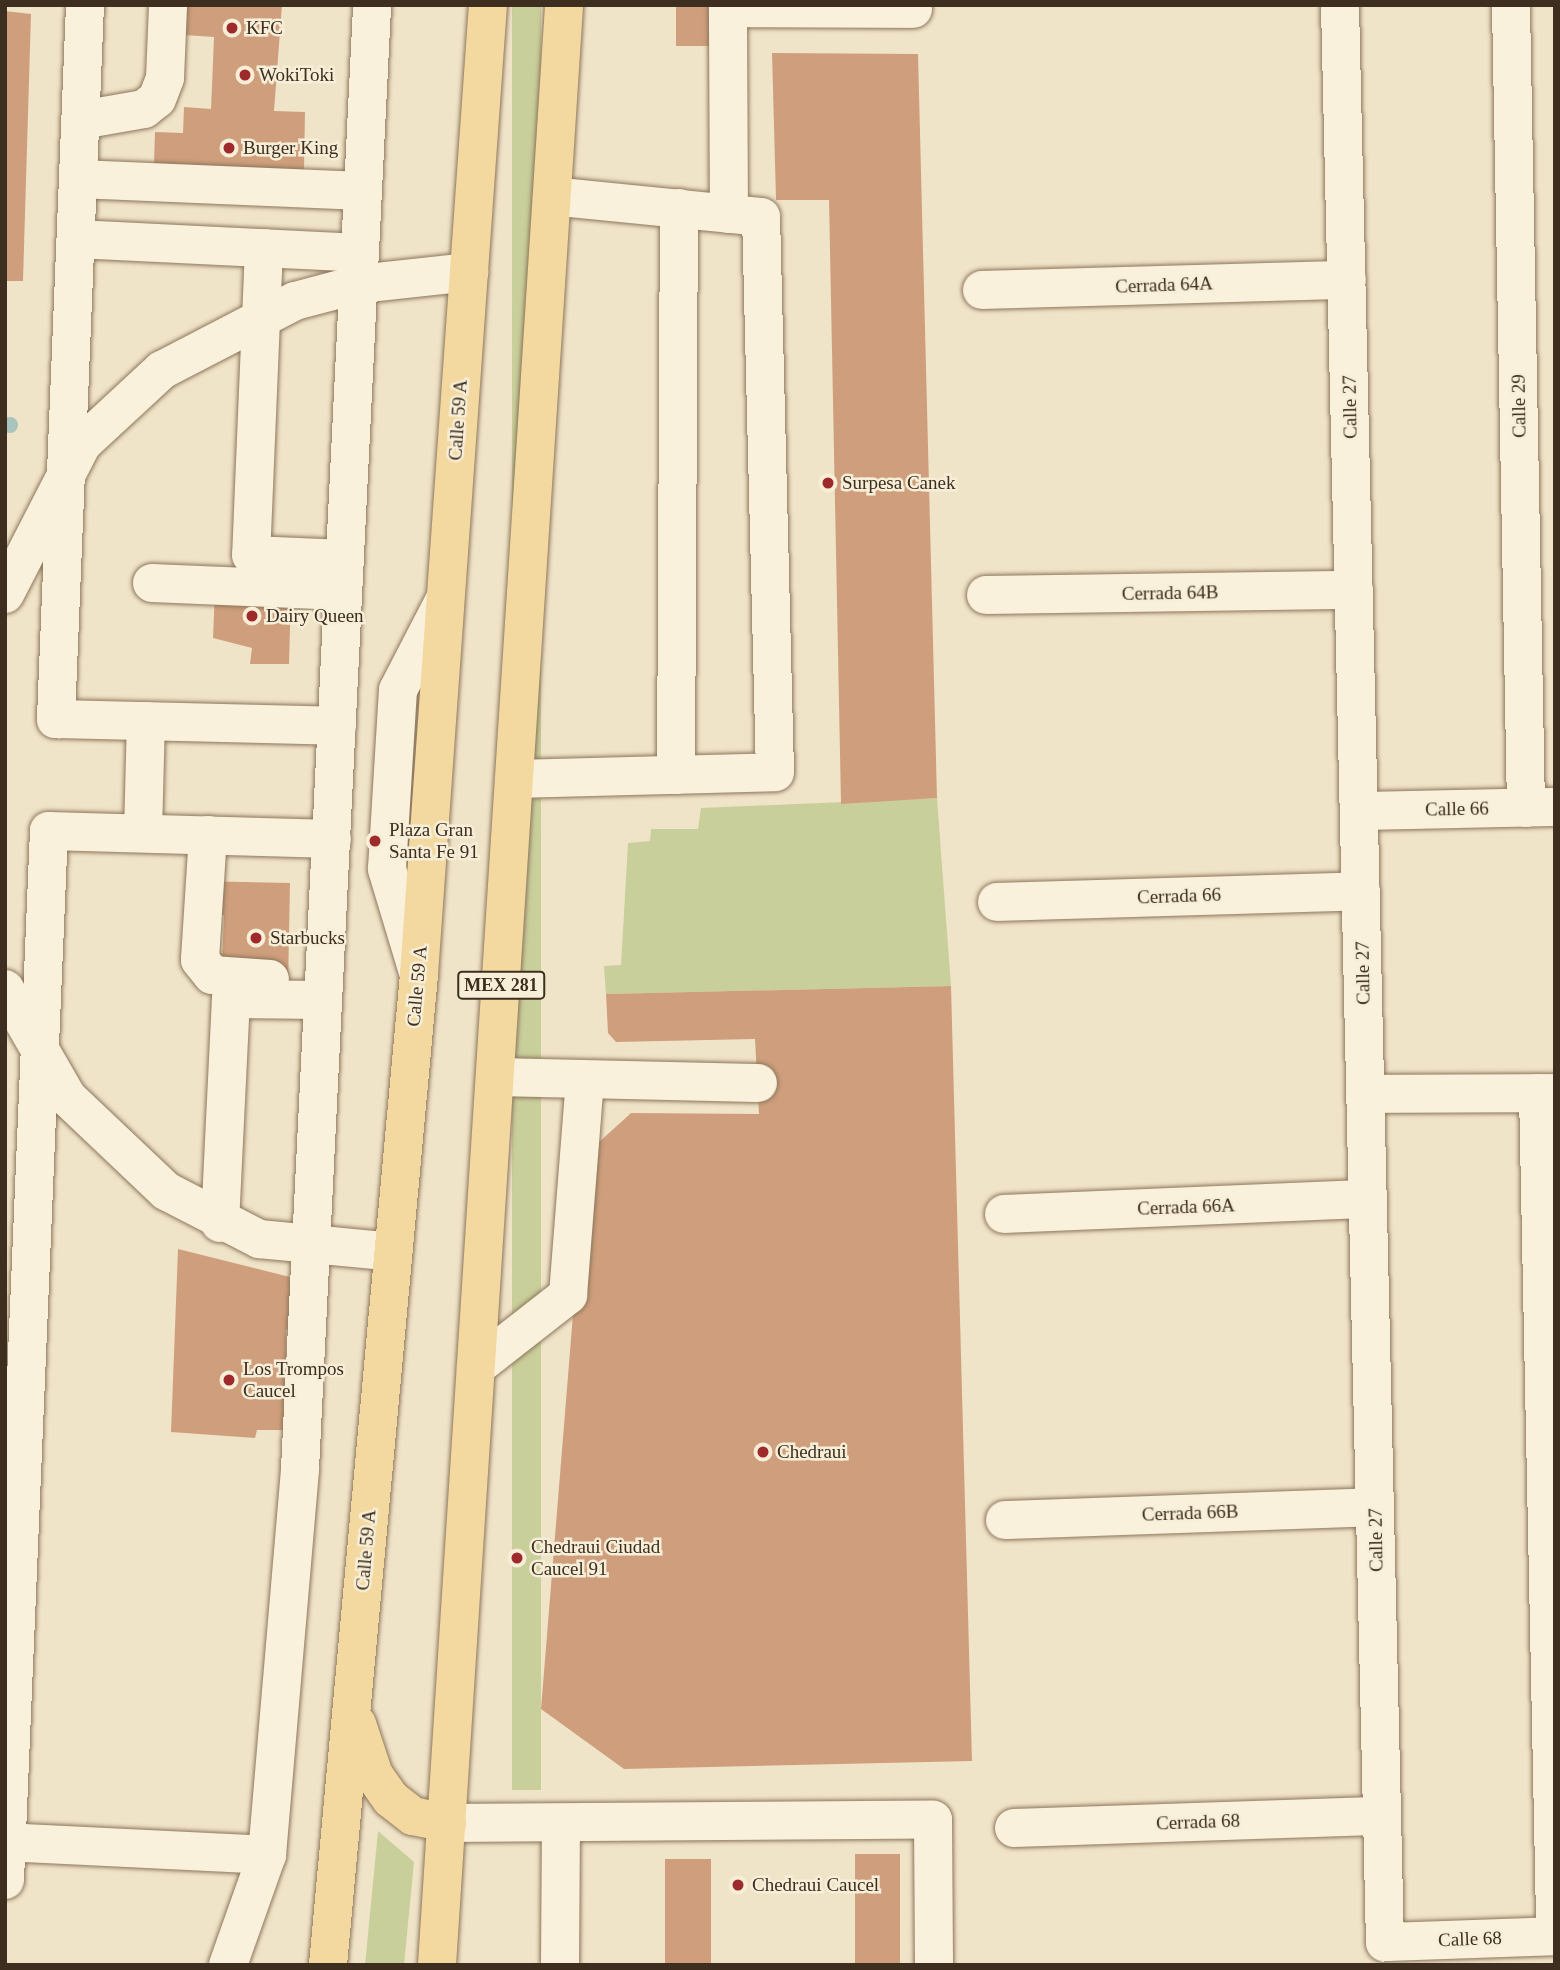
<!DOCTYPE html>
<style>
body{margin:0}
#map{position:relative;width:1560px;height:1970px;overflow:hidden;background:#f0e4c8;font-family:"Times New Roman",serif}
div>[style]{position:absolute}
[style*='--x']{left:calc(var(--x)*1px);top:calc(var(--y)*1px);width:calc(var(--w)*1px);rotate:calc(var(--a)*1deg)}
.green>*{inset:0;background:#c9cf9b;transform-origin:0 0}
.water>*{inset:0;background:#a9c4bc}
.round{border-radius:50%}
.building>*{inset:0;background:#cf9f7d;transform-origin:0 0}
.roads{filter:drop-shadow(0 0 2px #8d765c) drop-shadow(0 0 2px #8d765c)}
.minor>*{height:38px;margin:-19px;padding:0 19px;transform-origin:19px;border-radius:19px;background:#faf1dc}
.major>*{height:38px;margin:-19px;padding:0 19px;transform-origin:19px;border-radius:19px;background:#f3d9a0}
.dots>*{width:19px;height:19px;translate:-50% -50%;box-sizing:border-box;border:4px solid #f7eed8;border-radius:50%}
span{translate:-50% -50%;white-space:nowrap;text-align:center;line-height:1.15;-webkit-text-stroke:5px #f7eed8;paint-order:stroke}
.shield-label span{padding:2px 5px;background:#f7eed8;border:2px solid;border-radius:5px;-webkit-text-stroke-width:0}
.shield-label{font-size:18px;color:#3d2e20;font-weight:700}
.poi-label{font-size:19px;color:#3d2e20}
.left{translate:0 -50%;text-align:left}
.street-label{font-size:19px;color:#3d2e20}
.frame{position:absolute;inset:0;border:7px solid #3d2e20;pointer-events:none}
</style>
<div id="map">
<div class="green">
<div style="left:512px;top:5px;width:29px;height:1785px"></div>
<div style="clip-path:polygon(937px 798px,951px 986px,606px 994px,604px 966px,621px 965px,628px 843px,650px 841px,651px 829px,698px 829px,701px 808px)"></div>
<div style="clip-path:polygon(378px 1831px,414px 1862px,404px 1965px,365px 1965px)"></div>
</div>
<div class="water">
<div class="round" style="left:2px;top:417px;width:16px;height:16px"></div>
</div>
<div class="building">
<div style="clip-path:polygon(170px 5px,282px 5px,274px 111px,305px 112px,304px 170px,154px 164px,155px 132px,183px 133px,184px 107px,211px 109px,214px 37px,184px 35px)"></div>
<div style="left:676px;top:5px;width:38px;height:41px"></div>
<div style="clip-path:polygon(5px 11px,31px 14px,23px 281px,5px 281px)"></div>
<div style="clip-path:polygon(772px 53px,918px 54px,937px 798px,841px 804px,829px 200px,776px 200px)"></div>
<div style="clip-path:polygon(215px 590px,291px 593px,289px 664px,250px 664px,252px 648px,213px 638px)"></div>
<div style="clip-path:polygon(195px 881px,290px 883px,288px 988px,222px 963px,224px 915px,192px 915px)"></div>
<div style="clip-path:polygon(951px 986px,972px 1761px,624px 1769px,541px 1709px,586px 1154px,631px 1113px,759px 1114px,755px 1039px,616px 1042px,608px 1033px,606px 994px)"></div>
<div style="clip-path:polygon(178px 1249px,294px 1278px,294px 1328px,286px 1330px,286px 1430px,257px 1430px,255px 1438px,171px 1432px)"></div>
<div style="left:855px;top:1854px;width:45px;height:111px"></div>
<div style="left:665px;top:1859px;width:46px;height:106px"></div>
</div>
<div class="roads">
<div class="minor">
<div style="--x:85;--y:5;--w:715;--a:92.33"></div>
<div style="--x:56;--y:719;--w:281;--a:1.4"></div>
<div style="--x:1340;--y:5;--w:1938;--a:88.67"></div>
<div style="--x:1385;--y:1942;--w:170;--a:-2"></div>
<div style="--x:1511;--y:5;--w:803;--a:88.93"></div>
<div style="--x:81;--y:120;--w:64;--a:-9.9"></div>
<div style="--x:144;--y:109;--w:16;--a:-38"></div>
<div style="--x:157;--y:99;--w:22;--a:-69"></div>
<div style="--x:165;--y:78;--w:73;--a:-87.6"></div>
<div style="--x:78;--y:179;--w:285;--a:2.4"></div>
<div style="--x:729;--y:214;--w:206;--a:-90.3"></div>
<div style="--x:728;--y:8;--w:185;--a:0.3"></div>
<div style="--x:76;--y:239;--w:284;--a:2.8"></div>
<div style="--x:264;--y:248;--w:307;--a:92.4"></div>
<div style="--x:251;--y:555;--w:94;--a:2.4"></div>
<div style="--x:982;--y:290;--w:365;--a:-1.6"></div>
<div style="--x:152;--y:583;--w:191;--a:2.4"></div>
<div style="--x:5;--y:594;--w:169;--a:-62.8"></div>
<div style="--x:82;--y:444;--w:109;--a:-42.8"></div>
<div style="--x:162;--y:370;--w:150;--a:-27.4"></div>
<div style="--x:295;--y:301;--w:66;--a:-14.9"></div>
<div style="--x:359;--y:284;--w:111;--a:-6.2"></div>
<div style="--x:986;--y:595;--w:368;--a:-0.8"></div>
<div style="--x:676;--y:775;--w:567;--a:-89.7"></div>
<div style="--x:514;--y:779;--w:261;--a:-1.5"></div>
<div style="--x:775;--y:772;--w:555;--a:-91.44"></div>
<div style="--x:761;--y:217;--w:210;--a:-174.3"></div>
<div style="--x:1359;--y:811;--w:196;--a:-1.2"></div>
<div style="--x:143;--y:833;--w:112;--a:-88.5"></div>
<div style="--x:208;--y:835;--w:125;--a:93.7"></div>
<div style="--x:200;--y:960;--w:19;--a:51"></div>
<div style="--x:212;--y:975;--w:58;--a:3.9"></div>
<div style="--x:997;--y:902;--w:364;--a:-1.7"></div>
<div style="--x:418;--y:972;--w:108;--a:-106.8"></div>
<div style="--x:387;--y:869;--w:179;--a:-86.5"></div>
<div style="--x:398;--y:690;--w:102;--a:-62.7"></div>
<div style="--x:5;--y:989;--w:125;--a:60.1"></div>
<div style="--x:67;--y:1097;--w:137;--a:43.5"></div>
<div style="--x:166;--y:1191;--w:105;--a:27.3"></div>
<div style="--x:259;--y:1239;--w:135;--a:5.5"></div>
<div style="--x:495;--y:1077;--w:263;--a:1.3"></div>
<div style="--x:1538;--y:1093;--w:828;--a:88.82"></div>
<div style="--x:1365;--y:1094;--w:190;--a:-0.3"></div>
<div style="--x:1004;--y:1214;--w:364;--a:-2.4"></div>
<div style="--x:220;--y:1223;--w:224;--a:-87.2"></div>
<div style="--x:231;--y:999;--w:92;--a:0.6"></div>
<div style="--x:476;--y:1367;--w:117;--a:-38"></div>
<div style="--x:568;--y:1295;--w:215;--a:-85.5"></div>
<div style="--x:1005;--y:1520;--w:370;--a:-2"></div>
<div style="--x:447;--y:1823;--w:486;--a:-0.4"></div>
<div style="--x:933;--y:1820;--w:145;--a:89.6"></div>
<div style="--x:1014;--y:1828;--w:368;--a:-1.9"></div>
<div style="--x:5;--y:1842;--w:262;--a:2.8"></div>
<div style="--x:5;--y:1880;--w:1050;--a:-87.6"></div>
<div style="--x:49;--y:831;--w:283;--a:1.6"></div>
<div style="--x:228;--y:1965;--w:117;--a:-70.5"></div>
<div style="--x:267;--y:1855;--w:387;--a:-85.1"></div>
<div style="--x:300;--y:1469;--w:1466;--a:-87.18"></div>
<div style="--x:560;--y:1965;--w:138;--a:-89.6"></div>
</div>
<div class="major">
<div style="--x:357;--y:1724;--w:54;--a:71.6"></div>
<div style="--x:374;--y:1775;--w:29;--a:55"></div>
<div style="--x:391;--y:1799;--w:28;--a:38"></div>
<div style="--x:413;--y:1816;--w:35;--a:12"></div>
<div style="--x:328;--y:1965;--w:995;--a:-84.75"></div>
<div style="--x:419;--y:974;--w:971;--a:-85.93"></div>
<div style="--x:437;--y:1965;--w:1964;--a:-86.29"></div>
</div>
</div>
<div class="dots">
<div style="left:232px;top:28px;background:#9e2a2b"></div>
<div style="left:245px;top:75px;background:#9e2a2b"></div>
<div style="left:229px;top:148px;background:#9e2a2b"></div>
<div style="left:828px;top:483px;background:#9e2a2b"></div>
<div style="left:252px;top:616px;background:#9e2a2b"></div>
<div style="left:375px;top:841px;background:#9e2a2b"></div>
<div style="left:256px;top:938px;background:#9e2a2b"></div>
<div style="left:229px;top:1380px;background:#9e2a2b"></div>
<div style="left:763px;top:1452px;background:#9e2a2b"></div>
<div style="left:517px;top:1558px;background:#9e2a2b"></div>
<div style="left:738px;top:1885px;background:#9e2a2b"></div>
</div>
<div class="shield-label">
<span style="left:501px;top:985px">MEX 281</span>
</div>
<div class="poi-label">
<span class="left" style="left:246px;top:28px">KFC</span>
<span class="left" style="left:259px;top:75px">WokiToki</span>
<span class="left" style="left:243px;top:148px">Burger King</span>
<span class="left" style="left:842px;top:483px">Surpesa Canek</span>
<span class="left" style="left:266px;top:616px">Dairy Queen</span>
<span class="left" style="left:389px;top:841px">Plaza Gran<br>Santa Fe 91</span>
<span class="left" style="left:270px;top:938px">Starbucks</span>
<span class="left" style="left:243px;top:1380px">Los Trompos<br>Caucel</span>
<span class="left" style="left:777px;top:1452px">Chedraui</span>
<span class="left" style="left:531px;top:1558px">Chedraui Ciudad<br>Caucel 91</span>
<span class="left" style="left:752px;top:1885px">Chedraui Caucel</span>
</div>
<div class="street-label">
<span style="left:1164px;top:285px;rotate:-2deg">Cerrada 64A</span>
<span style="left:1519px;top:406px;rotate:-91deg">Calle 29</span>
<span style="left:1350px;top:407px;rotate:-91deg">Calle 27</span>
<span style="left:458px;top:420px;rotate:-86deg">Calle 59 A</span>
<span style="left:1170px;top:593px;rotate:-1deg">Cerrada 64B</span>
<span style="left:1457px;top:809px;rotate:-1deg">Calle 66</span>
<span style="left:1179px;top:896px;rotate:-2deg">Cerrada 66</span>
<span style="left:1363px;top:973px;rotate:-91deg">Calle 27</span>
<span style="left:417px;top:986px;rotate:-85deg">Calle 59 A</span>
<span style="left:1186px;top:1207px;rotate:-2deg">Cerrada 66A</span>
<span style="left:1190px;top:1513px;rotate:-2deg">Cerrada 66B</span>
<span style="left:1376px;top:1540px;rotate:-91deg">Calle 27</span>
<span style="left:366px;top:1550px;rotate:-85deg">Calle 59 A</span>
<span style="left:1198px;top:1822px;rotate:-2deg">Cerrada 68</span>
<span style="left:1470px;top:1939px;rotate:-2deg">Calle 68</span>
</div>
<div class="frame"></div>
</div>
